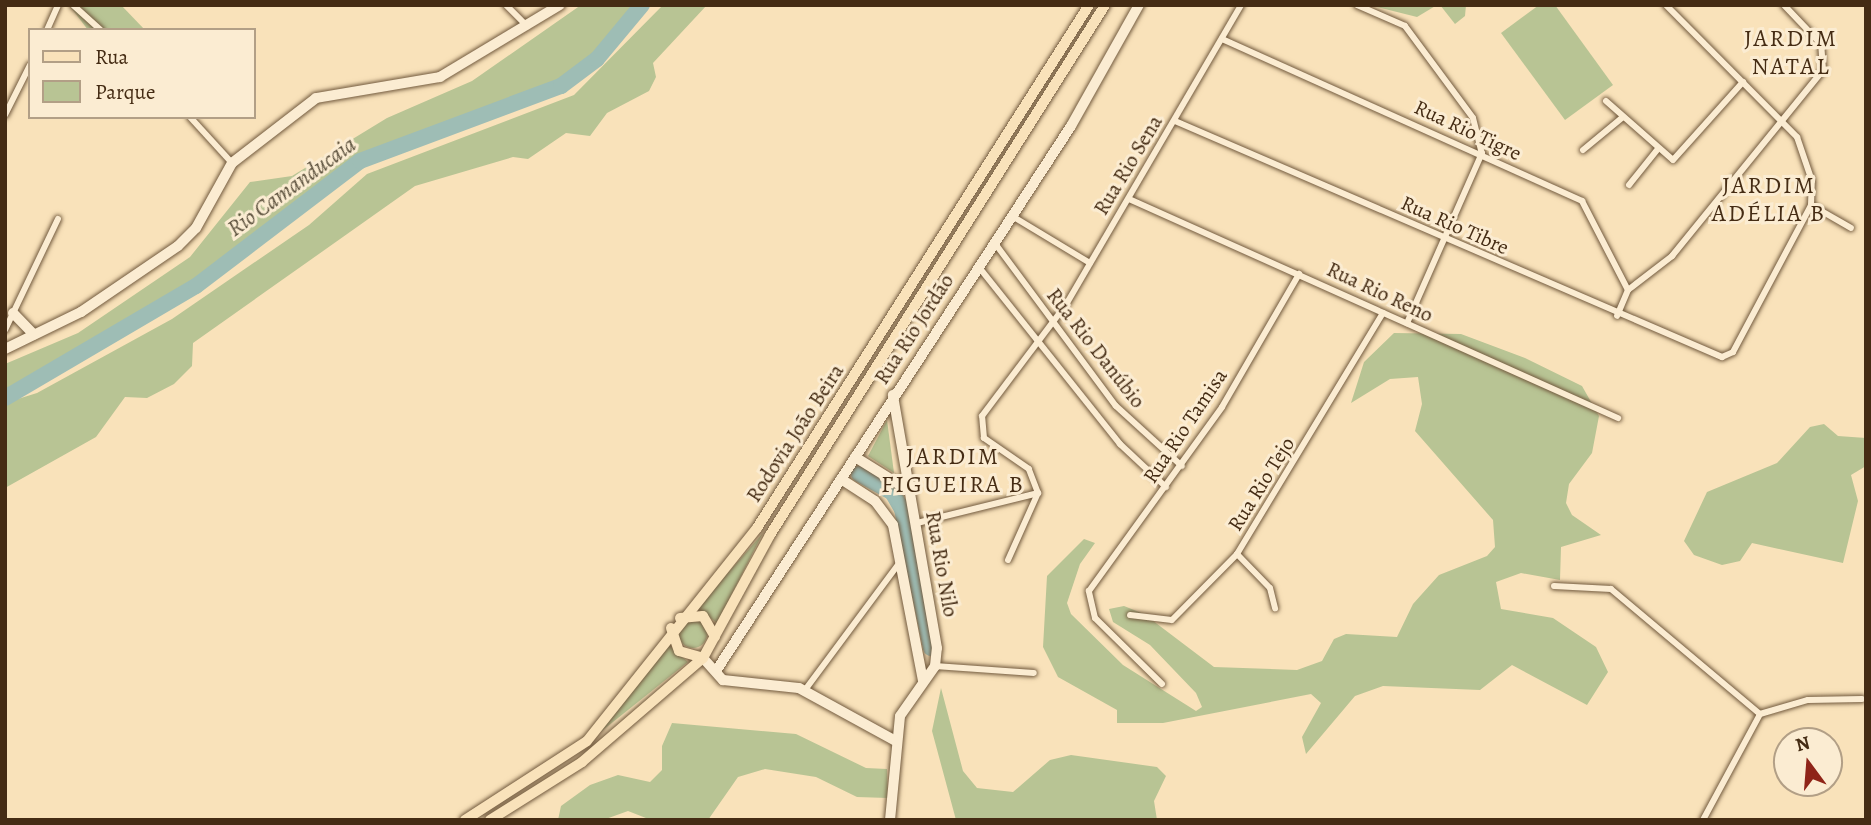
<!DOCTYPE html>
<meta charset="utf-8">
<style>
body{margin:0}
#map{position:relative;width:1871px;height:825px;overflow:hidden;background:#f9e2ba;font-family:Alegreya,serif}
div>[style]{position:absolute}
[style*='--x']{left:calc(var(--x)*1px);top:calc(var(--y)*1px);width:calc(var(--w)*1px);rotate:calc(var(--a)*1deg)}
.green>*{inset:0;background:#b8c494}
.round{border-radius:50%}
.river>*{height:16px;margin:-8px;padding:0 8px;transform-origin:8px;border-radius:8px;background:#9ebdb5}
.roads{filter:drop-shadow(0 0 2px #725a3e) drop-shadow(0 0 2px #725a3e)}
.street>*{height:6px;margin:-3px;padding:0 3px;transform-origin:3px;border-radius:3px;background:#fbecd2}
.secondary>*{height:10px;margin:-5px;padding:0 5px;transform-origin:5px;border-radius:5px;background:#fbecd2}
.primary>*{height:10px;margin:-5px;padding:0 5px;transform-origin:5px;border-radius:5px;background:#f9e2ba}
span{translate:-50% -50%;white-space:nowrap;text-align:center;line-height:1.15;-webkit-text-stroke:6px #fbecd2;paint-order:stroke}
.street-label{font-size:21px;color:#452c14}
.water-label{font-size:23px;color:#5b503c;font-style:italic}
.quarter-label{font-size:24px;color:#452c14;letter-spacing:2px}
.frame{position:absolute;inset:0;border:7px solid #452c14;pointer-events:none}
.legend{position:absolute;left:28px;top:28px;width:228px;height:91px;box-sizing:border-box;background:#fbecd2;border:2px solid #b29f86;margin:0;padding:9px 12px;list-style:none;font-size:21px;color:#452c14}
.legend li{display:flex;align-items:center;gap:14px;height:35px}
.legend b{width:35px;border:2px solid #b29f86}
.north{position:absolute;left:1773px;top:727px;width:70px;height:70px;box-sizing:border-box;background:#fbecd2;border:2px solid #b29f86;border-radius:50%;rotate:344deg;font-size:19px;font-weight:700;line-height:28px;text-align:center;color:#452c14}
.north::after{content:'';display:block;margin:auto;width:24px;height:32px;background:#8f2418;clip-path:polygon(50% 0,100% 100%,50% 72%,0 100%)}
</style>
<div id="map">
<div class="green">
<div style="clip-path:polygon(69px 5px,121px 5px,145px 30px,88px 30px)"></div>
<div style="clip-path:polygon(581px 5px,643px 5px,609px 47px,557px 90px,423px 135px,354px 171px,268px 226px,190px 294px,5px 393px,5px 364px,78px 333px,190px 257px,250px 182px,292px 176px,387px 118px,472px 81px)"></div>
<div style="clip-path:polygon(663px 5px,707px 5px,653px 63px,656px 77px,649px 91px,607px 113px,590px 136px,566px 133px,528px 159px,513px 157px,415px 186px,193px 343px,192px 366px,174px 384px,147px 398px,125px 397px,96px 437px,5px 488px,5px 403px,37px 393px,172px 319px,309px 225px,367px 174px,574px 95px)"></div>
<div style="clip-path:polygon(1369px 5px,1437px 5px,1417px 17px)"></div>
<div style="clip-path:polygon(1440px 5px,1466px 5px,1465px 16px,1455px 24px)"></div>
<div style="clip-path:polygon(1539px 5px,1555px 5px,1613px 85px,1565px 120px,1501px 33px)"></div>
<div style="clip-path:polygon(1394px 333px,1461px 334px,1525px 358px,1582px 386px,1599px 416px,1592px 453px,1569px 484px,1566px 503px,1572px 515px,1601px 535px,1561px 547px,1560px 580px,1521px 573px,1496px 582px,1501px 609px,1553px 618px,1596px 647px,1608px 672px,1587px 705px,1512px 665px,1480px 690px,1383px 686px,1355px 696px,1306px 754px,1302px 737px,1321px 703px,1311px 694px,1163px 723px,1117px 723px,1117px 710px,1058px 677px,1043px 647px,1047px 576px,1084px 539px,1095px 543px,1080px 564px,1067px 603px,1071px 614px,1123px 665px,1196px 711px,1202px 707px,1196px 693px,1150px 645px,1113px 622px,1109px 609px,1124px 606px,1144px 614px,1214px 667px,1297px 670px,1322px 661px,1334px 639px,1346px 634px,1397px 637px,1413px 604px,1439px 575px,1487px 556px,1495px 547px,1493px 520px,1415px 431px,1422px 404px,1418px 377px,1390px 379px,1351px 403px,1364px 362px)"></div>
<div style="clip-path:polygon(887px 420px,894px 473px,868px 456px)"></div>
<div style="clip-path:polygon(1824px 424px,1838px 436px,1866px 438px,1866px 466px,1851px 475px,1858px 501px,1843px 563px,1752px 543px,1740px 561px,1722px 565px,1694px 555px,1684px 541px,1707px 492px,1777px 463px,1810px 427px)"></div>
<div style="clip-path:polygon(763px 533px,717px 623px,697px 608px)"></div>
<div class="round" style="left:679px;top:620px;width:28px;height:28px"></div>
<div style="clip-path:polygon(667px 643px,688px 662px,598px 734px)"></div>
<div style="clip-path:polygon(941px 688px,963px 771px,977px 788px,1013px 792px,1050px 760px,1071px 755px,1157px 767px,1166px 776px,1154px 801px,1157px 820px,956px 820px,932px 731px)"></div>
<div style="clip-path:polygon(672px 723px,796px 734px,866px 768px,887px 769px,888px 798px,857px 797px,816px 777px,765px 769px,738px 777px,708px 820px,651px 820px,628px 811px,603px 820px,558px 820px,561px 806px,590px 785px,618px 775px,650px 782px,662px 770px,662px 746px)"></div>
</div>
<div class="river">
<div style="--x:5;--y:398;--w:221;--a:-30.4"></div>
<div style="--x:196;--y:286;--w:206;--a:-37.3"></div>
<div style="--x:360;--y:161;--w:215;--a:-20.5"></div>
<div style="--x:561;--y:86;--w:45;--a:-36.9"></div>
<div style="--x:597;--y:59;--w:70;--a:-50.2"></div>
<div style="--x:859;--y:474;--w:38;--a:29"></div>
<div style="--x:892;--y:492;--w:20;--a:60"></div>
<div style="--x:902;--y:509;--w:142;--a:78.2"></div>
</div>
<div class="roads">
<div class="street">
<div style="--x:73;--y:5;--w:38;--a:42"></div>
<div style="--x:506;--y:5;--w:30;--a:45"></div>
<div style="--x:1357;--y:5;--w:52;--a:23.6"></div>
<div style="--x:1405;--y:26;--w:114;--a:53.5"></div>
<div style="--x:1473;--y:118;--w:36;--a:76"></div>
<div style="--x:1482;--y:153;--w:186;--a:113.8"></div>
<div style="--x:47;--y:30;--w:27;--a:-66"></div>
<div style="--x:1222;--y:39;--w:395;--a:24.2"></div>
<div style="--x:1582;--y:201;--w:100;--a:62.7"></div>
<div style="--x:1628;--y:290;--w:28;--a:113"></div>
<div style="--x:1606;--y:101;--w:89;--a:41.4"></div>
<div style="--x:1673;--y:160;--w:105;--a:-48.1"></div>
<div style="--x:5;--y:115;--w:56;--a:-63.4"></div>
<div style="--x:190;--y:117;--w:62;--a:47.6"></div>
<div style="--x:1175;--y:121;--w:596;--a:23.34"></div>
<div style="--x:1722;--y:357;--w:12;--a:-24"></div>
<div style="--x:1733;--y:352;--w:166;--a:-62"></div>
<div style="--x:1811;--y:205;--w:24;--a:-88"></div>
<div style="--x:1812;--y:181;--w:46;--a:-108.8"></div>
<div style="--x:1797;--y:137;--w:186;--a:-134.8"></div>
<div style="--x:1583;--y:150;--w:52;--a:-39.5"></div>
<div style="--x:1629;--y:185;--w:45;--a:-51.3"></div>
<div style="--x:1129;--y:199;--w:536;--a:24.13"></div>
<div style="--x:1811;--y:205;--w:46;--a:29.9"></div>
<div style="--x:1012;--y:216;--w:91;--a:31.1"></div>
<div style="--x:994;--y:242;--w:204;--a:53.4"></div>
<div style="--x:1116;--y:406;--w:89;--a:42.3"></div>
<div style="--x:978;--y:266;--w:228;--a:51.4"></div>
<div style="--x:1120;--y:444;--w:63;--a:43.1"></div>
<div style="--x:1628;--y:290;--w:56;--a:-37.7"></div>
<div style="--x:1672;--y:256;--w:240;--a:-50.9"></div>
<div style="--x:1823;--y:70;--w:26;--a:-94"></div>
<div style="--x:1821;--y:44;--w:54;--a:-133.5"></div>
<div style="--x:5;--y:330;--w:123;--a:-64.5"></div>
<div style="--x:917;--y:523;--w:125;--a:-13.9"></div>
<div style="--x:1237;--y:554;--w:47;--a:45.9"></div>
<div style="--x:1270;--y:588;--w:21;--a:76"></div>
<div style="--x:1008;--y:560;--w:73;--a:-65.9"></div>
<div style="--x:1038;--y:493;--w:26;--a:-111"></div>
<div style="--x:1029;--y:469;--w:55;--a:-145.4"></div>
<div style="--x:984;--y:438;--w:22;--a:-95"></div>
<div style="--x:982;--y:416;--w:141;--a:-53"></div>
<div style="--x:1067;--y:303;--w:345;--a:-59.7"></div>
<div style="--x:1554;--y:586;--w:57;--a:3"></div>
<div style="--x:1611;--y:589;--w:194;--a:40"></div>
<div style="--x:1130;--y:615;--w:42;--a:6.8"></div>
<div style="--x:1172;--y:620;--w:93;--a:-45.4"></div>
<div style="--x:1237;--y:554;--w:282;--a:-58.8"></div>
<div style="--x:935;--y:666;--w:99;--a:4"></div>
<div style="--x:1162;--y:684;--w:94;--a:-135.4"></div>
<div style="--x:1095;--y:618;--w:28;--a:-103"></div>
<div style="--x:1089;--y:591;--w:227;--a:-54.1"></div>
<div style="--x:1222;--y:407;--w:154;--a:-59.9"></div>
<div style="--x:805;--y:690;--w:156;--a:-53.4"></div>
<div style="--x:1703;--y:820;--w:120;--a:-61.7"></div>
<div style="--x:1760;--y:714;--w:50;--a:-16.3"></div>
<div style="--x:1808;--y:700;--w:54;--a:-1.1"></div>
</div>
<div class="secondary">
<div style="--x:13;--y:313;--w:30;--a:46"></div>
<div style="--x:5;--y:349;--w:85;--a:-26"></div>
<div style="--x:81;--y:312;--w:117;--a:-34.2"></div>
<div style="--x:178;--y:246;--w:25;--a:-45"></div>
<div style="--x:196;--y:228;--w:74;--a:-61"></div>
<div style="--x:232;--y:163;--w:106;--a:-37.7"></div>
<div style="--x:316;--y:98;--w:126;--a:-9.6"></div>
<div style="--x:440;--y:77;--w:140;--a:-31"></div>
<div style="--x:855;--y:457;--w:62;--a:31.9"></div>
<div style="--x:841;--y:479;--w:40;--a:32.9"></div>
<div style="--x:875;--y:501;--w:30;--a:53"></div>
<div style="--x:893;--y:525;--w:159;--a:79.1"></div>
<div style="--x:703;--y:658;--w:30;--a:48"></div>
<div style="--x:723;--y:680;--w:76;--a:6"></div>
<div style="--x:799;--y:688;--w:111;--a:28.7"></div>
<div style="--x:716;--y:671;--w:650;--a:-56.92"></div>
<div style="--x:1071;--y:126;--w:139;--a:-60.7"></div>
<div style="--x:890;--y:820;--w:104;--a:-84.5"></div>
<div style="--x:900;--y:716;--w:61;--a:-55"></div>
<div style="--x:935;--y:666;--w:18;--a:-84"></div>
<div style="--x:937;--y:648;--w:257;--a:-99.9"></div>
</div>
<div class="primary">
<div style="--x:680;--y:618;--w:23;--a:-5"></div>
<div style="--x:703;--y:616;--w:24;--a:60"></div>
<div style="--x:671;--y:628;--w:24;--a:71"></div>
<div style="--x:679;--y:651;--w:25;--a:16"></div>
<div style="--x:465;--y:820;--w:145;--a:-32.9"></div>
<div style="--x:587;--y:741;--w:273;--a:-51.4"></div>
<div style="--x:757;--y:528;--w:619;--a:-57.59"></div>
<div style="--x:490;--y:820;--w:109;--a:-32.2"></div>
<div style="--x:582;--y:762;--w:160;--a:-40.7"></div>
<div style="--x:703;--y:658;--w:140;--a:-61.4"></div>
<div style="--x:770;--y:535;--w:627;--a:-57.7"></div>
</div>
</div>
<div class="street-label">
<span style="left:1468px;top:130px;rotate:25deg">Rua Rio Tigre</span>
<span style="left:1128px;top:165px;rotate:-59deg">Rua Rio Sena</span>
<span style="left:1455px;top:225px;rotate:24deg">Rua Rio Tibre</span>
<span style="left:1380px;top:292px;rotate:25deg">Rua Rio Reno</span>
<span style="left:914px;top:329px;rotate:-57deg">Rua Rio Jordão</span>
<span style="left:1096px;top:348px;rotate:52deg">Rua Rio Danúbio</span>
<span style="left:1185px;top:426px;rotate:-56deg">Rua Rio Tamisa</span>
<span style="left:795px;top:433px;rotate:-57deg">Rodovia João Beira</span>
<span style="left:1261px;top:484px;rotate:-58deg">Rua Rio Tejo</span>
<span style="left:942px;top:564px;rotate:80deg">Rua Rio Nilo</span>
</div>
<div class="water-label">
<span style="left:292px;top:187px;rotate:-36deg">Rio Camanducaia</span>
</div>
<div class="quarter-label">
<span style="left:1791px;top:53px">JARDIM<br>NATAL</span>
<span style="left:1769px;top:200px">JARDIM<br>ADÉLIA B</span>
<span style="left:953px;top:471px">JARDIM<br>FIGUEIRA B</span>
</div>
<div class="frame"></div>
<ul class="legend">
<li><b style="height:9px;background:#f9e2ba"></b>Rua</li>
<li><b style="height:19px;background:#b8c494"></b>Parque</li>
</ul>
<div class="north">N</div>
</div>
